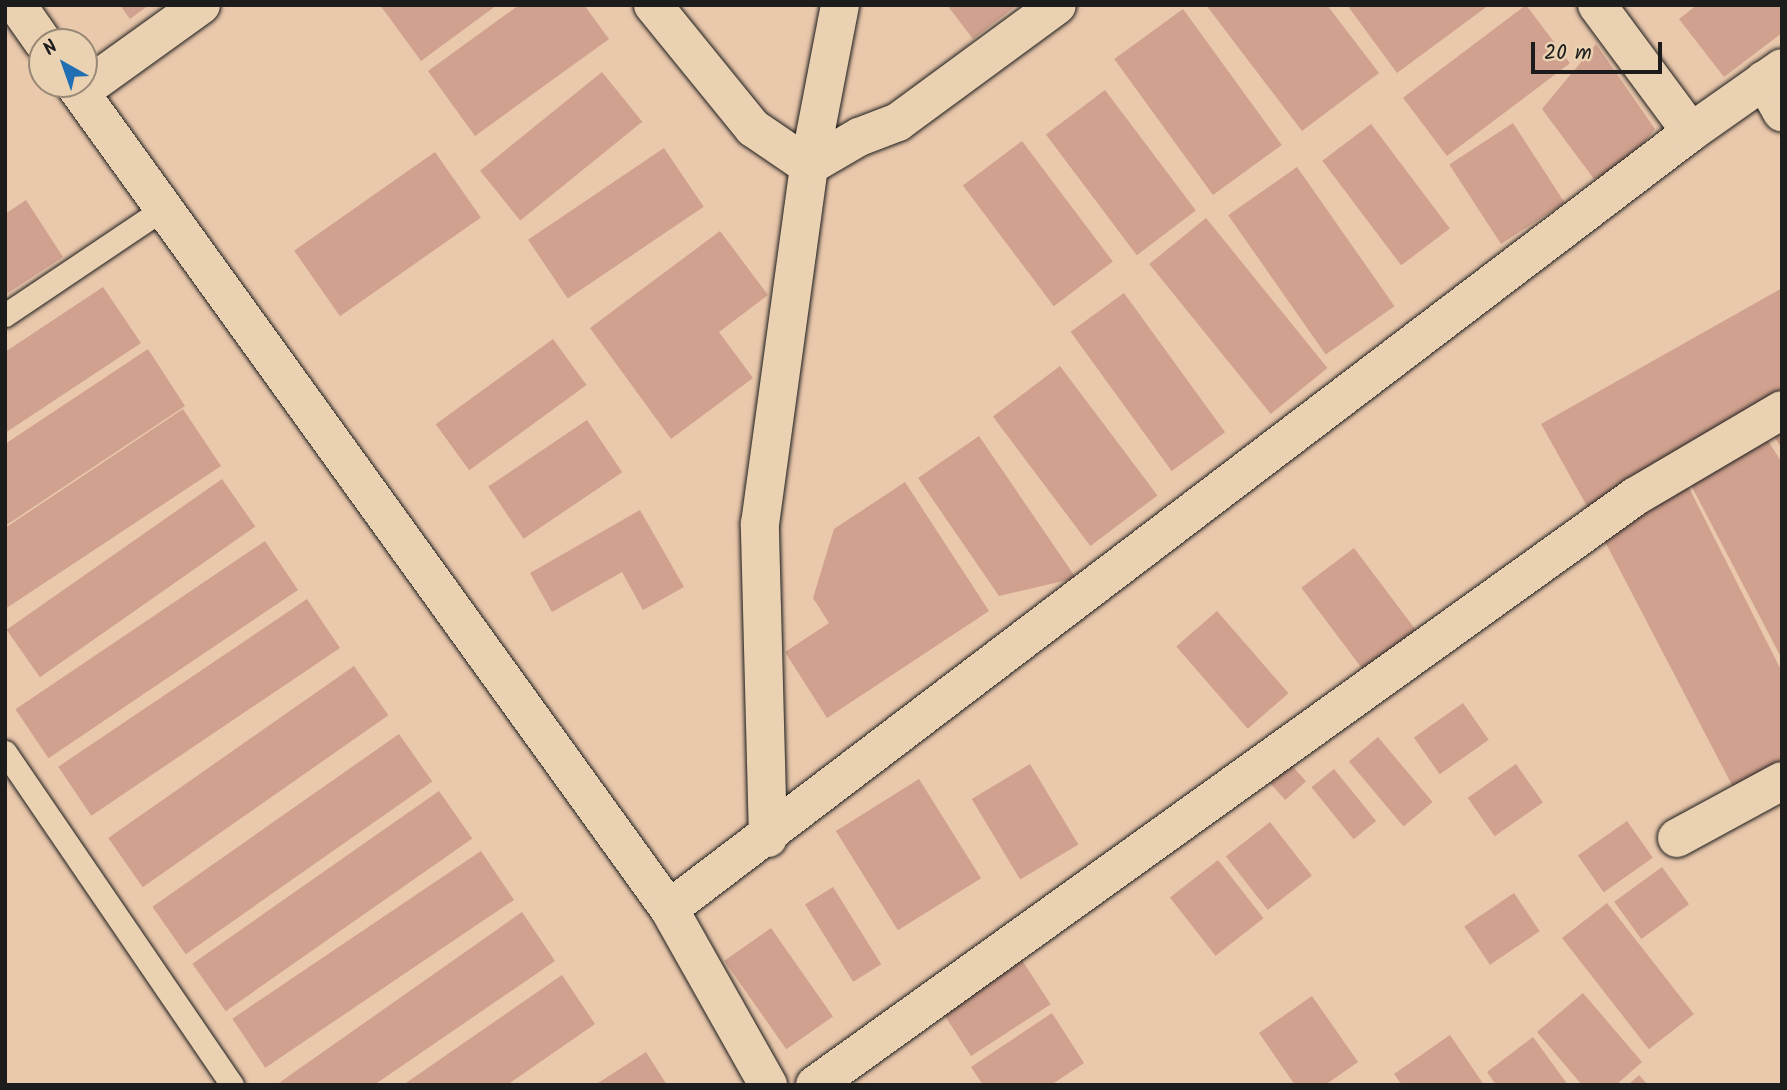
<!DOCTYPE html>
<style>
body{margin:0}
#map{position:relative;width:1787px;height:1090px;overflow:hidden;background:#eac8ac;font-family:Kalam,sans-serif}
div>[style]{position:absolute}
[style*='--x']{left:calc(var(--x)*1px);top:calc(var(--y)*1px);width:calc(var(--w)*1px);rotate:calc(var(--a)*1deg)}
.building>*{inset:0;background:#d0a18e;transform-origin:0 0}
.roads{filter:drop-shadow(0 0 2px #1c1c1c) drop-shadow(0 0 2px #1c1c1c)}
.lane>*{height:23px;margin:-11.5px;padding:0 11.5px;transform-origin:11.5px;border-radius:11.5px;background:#ead1b2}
.street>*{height:38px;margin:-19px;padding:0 19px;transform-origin:19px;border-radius:19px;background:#ead1b2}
.secondary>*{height:38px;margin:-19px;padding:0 19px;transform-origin:19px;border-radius:19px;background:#ead1b2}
span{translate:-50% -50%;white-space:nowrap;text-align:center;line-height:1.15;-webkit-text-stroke:6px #ead1b2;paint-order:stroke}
.frame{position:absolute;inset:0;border:7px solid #1c1c1c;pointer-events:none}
.north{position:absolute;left:28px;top:28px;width:70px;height:70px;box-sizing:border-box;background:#ead1b2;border:2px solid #988976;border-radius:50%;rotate:320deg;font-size:19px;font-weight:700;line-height:28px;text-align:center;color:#1c1c1c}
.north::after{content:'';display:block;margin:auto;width:24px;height:32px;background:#1f6fb2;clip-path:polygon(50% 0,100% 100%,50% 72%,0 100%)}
.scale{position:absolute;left:1531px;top:42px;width:131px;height:32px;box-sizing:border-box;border:4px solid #1c1c1c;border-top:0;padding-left:9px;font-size:21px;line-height:24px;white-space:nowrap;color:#1c1c1c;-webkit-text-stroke:5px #ead1b2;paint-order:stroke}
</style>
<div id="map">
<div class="building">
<div style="clip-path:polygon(120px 5px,149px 5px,130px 19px)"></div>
<div style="clip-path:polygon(380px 5px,497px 5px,421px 61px)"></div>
<div style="clip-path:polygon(519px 5px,584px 5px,609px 39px,475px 136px,428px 71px)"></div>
<div style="clip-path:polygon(947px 5px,1017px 5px,973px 39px)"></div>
<div style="clip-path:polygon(1206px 5px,1327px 5px,1379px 73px,1302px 131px)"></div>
<div style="clip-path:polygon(1347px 5px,1489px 5px,1397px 73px)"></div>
<div style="left:1526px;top:5px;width:73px;height:154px;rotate:53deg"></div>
<div style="clip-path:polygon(1697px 5px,1782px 5px,1782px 33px,1724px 77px,1679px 19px)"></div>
<div style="left:1183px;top:9px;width:168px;height:85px;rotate:54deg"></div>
<div style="clip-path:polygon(1596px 44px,1655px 129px,1625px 166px,1594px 179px,1542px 109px)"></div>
<div style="left:602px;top:72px;width:64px;height:157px;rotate:51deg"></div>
<div style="left:1105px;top:90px;width:151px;height:74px;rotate:53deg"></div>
<div style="left:1513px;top:123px;width:95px;height:76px;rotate:57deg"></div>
<div style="left:1371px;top:124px;width:131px;height:61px;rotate:53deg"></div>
<div style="left:1022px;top:141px;width:151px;height:74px;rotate:53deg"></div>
<div style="left:664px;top:148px;width:71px;height:164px;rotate:56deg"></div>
<div style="left:435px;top:152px;width:80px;height:172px;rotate:55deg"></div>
<div style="left:1297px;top:167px;width:170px;height:84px;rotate:55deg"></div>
<div style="clip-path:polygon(26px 200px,63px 257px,5px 295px,5px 214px)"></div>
<div style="left:1206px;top:218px;width:193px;height:73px;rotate:51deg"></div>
<div style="clip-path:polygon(720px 231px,768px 295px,719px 332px,753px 378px,671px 439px,590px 328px)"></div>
<div style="clip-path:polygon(103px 287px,141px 343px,5px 433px,5px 352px)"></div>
<div style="clip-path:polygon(1782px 288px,1782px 399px,1588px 508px,1541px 424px)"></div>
<div style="left:1124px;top:293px;width:172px;height:66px;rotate:54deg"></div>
<div style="left:553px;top:339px;width:57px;height:145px;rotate:54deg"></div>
<div style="clip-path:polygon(148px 349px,185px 406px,5px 526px,5px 444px)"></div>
<div style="left:1060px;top:366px;width:162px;height:84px;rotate:53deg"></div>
<div style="clip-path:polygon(183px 409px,221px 466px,5px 609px,5px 528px)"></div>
<div style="left:587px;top:420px;width:63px;height:119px;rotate:56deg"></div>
<div style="clip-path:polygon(1782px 425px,1782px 449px,1771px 431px)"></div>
<div style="clip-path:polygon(1764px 434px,1782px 463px,1782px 659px,1691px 485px)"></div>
<div style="clip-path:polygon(979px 436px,1076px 578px,999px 596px,918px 478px)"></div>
<div style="clip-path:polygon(1684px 478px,1782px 672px,1782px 766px,1733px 787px,1600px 532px)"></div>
<div style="left:222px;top:479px;width:58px;height:263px;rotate:55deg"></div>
<div style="clip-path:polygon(905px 482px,989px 611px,827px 718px,785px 652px,829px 623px,813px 598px,834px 529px)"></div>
<div style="clip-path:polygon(640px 510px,684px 587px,643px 610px,622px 572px,552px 612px,530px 573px)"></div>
<div style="left:265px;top:541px;width:59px;height:301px;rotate:56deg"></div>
<div style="left:1354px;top:548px;width:107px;height:66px;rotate:53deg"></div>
<div style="left:307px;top:599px;width:59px;height:300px;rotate:56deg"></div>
<div style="left:1217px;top:611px;width:109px;height:54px;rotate:49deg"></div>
<div style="left:354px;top:666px;width:60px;height:300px;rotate:55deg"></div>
<div style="left:1463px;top:703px;width:45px;height:60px;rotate:55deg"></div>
<div style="left:399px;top:734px;width:58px;height:301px;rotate:55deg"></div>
<div style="left:1378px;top:737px;width:85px;height:38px;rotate:50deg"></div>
<div style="left:1286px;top:759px;width:30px;height:28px;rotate:48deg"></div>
<div style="left:1030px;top:764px;width:94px;height:68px;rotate:59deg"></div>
<div style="left:1516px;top:764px;width:47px;height:59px;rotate:55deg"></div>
<div style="left:1334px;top:769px;width:67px;height:29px;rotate:51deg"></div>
<div style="left:919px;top:779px;width:117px;height:98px;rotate:58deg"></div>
<div style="left:439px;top:791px;width:58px;height:301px;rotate:55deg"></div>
<div style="left:1627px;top:821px;width:45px;height:60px;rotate:55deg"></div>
<div style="left:1270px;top:822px;width:68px;height:56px;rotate:52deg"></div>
<div style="left:481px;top:851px;width:59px;height:300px;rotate:56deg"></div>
<div style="left:1218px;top:860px;width:74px;height:61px;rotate:52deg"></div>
<div style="left:1662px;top:867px;width:46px;height:59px;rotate:54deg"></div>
<div style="left:833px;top:887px;width:91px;height:33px;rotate:58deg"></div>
<div style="left:1514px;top:893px;width:46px;height:60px;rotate:56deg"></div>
<div style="left:1607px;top:903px;width:141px;height:57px;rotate:52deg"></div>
<div style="clip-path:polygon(522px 912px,555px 961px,374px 1085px,276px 1085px)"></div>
<div style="left:771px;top:928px;width:108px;height:57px;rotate:55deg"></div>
<div style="left:1018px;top:954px;width:60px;height:95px;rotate:57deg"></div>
<div style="clip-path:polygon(562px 975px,595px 1024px,507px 1085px,403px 1085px)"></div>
<div style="clip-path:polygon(1583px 993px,1642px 1062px,1616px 1085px,1582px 1085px,1537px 1032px)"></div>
<div style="clip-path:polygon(1312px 996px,1358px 1062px,1325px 1085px,1295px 1085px,1259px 1033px)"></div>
<div style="clip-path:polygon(1052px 1013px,1084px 1063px,1051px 1085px,983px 1085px,971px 1067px)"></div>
<div style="clip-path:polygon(1450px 1035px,1484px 1085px,1402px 1085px,1394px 1074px)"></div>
<div style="clip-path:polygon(1533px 1037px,1568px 1085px,1496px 1085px,1487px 1072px)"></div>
<div style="clip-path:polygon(646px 1052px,667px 1085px,595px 1085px)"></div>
<div style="clip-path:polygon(1639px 1075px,1648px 1085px,1628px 1085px)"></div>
</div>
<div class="roads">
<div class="lane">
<div style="--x:5;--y:315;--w:192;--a:-33.9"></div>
<div style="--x:5;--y:752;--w:403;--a:55.7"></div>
</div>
<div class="street">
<div style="--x:653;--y:5;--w:159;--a:50.9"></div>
<div style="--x:753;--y:128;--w:68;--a:34.2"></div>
<div style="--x:809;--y:166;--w:58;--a:-30.1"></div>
<div style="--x:859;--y:137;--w:42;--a:-21"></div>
<div style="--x:898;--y:122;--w:197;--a:-36.3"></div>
<div style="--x:1597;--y:5;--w:158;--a:53.5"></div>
<div style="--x:1764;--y:80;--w:37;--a:61"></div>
<div style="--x:80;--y:92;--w:149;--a:-35.7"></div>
<div style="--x:768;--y:838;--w:314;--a:-91.5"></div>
<div style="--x:760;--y:524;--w:361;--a:-82.2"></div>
<div style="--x:809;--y:166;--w:164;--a:-79.1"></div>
<div style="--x:1677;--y:838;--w:119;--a:-28.5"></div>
<div style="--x:815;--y:1085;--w:1010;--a:-35.66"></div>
<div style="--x:1636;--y:496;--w:169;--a:-30.5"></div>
</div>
<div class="secondary">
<div style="--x:17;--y:5;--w:45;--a:54.9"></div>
<div style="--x:74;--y:84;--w:1017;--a:54.2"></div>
<div style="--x:669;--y:909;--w:202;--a:60.6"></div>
<div style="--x:669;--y:909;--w:1284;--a:-37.24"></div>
<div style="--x:1691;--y:132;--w:111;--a:-35.1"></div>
</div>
</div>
<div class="frame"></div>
<div class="north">N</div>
<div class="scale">20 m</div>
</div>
